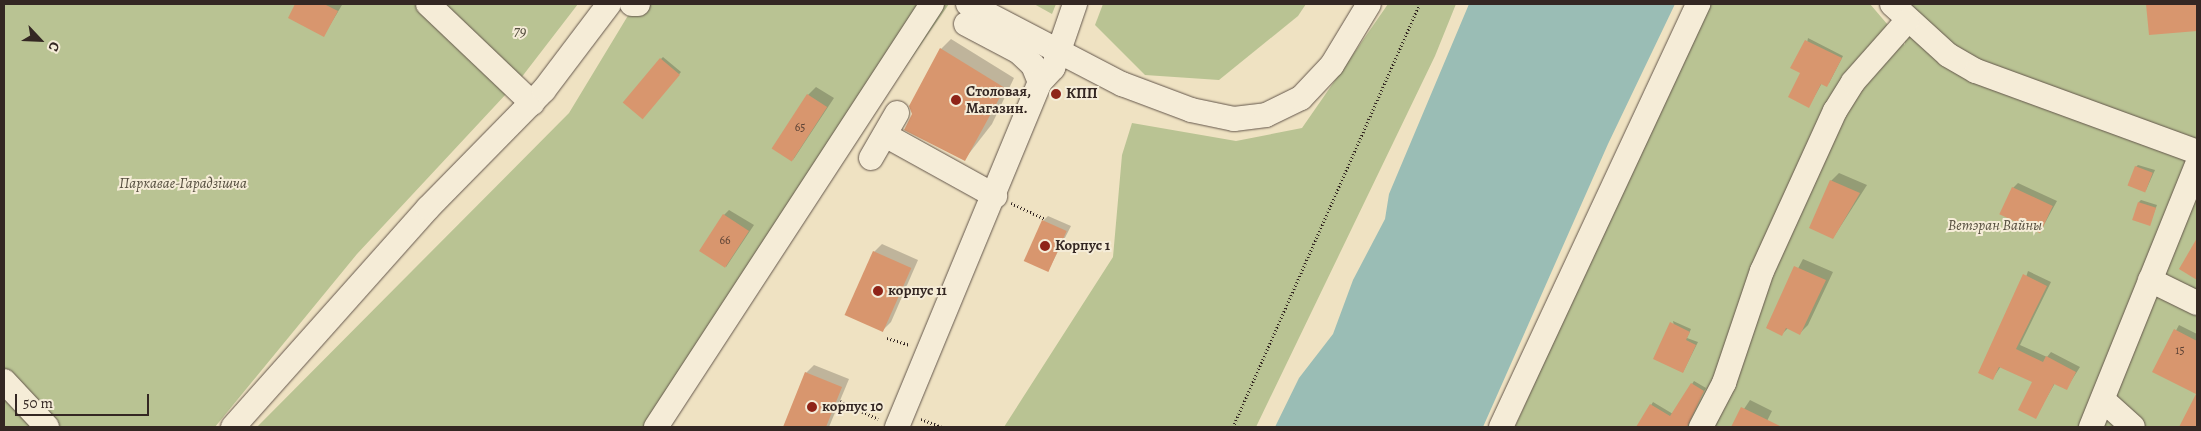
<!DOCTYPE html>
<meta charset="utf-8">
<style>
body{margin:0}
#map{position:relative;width:2201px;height:431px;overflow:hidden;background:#efe2c2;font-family:Alegreya,serif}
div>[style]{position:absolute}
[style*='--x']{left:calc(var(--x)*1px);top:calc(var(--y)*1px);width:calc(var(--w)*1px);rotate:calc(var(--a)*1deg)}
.green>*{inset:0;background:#b9c393}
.water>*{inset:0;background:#9abdb5}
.shadow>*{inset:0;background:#0003}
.building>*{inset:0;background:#d8966e;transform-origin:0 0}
.path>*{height:3px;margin-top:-1.5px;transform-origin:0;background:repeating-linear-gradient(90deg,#342723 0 1px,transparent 0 3.5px)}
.roads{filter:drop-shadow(0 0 1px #63564b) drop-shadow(0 0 1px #63564b)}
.minor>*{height:24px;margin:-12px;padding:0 12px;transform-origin:12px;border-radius:12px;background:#f5ecd7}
.dots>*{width:14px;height:14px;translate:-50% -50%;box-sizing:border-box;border:2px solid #f5ecd7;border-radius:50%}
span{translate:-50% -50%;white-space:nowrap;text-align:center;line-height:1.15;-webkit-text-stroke:4px #f5ecd7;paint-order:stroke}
.number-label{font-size:12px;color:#5d4336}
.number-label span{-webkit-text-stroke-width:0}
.park-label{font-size:15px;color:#554e3f;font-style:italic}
.poi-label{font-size:15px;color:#342723;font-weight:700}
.left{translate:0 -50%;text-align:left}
.frame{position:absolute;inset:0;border:5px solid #342723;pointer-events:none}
.north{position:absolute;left:15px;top:15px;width:50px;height:50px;-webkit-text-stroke:4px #f5ecd7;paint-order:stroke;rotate:115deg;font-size:14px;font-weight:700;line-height:20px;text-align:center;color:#342723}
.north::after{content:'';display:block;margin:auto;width:18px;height:22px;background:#342723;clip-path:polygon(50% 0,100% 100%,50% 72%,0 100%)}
.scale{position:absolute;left:15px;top:394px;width:134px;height:22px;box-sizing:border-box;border:2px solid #342723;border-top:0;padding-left:6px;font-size:15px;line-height:18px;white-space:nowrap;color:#342723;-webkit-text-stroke:4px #f5ecd7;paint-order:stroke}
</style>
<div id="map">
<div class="green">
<div style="clip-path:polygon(4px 4px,578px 4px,521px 78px,357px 254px,215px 427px,4px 427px)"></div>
<div style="clip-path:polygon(635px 4px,949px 4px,656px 427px,257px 427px,569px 113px)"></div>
<div style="clip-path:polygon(1034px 4px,1056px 4px,1052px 14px)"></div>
<div style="clip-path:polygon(1103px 4px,1306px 4px,1298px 16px,1219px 80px,1145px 75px,1095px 25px)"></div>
<div style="clip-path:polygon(1388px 4px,1456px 4px,1435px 56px,1256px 427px,1004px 427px,1113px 257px,1122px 155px,1132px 123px,1236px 141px,1302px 128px)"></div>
<div style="clip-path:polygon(1703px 4px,1870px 4px,1905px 45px,1903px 4px,2197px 4px,2197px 427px,1515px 427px)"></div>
</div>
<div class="water">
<div style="clip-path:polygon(1469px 4px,1675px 4px,1608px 144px,1483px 427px,1275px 427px,1299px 378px,1333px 334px,1353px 280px,1385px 219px,1389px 194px)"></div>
</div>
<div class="shadow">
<div style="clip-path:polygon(297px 4px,339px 4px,342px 5px,324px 35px,290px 17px)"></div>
<div style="clip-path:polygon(2148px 4px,2197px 4px,2197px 30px,2150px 33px)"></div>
<div style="clip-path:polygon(1808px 38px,1843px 56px,1829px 83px,1822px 83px,1809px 106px,1801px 73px)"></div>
<div style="clip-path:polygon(951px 39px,1014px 78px,992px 124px,964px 160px,941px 49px)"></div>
<div style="clip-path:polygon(663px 57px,681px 72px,645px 115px,661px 59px)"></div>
<div style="clip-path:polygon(816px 87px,834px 98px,793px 160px,808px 95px)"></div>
<div style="clip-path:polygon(2138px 165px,2155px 170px,2146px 190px,2136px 167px)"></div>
<div style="clip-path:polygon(1839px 173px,1867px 185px,1833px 238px,1831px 181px)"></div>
<div style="clip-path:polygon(2018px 183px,2057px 201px,2040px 232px,2013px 188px)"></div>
<div style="clip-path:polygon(2141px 200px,2157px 205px,2149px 225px,2139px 202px)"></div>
<div style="clip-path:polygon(729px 210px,754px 225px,726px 267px,724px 215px)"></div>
<div style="clip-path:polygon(1048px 216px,1071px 226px,1048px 271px,1043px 221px)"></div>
<div style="clip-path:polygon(882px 244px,918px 260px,891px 322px,883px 330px,874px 252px)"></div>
<div style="clip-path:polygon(1803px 259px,1833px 272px,1808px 325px,1800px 333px,1788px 328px,1782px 334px,1767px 328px)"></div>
<div style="clip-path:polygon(2028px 271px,2051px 282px,2020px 345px,2047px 357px,2051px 352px,2080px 367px,2066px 389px,2055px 383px,2035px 418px,2034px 381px,2001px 366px,1993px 378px)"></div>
<div style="clip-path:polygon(1673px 321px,1691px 329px,1687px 338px,1698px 342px,1683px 372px)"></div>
<div style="clip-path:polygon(2179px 325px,2197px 334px,2197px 427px,2180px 427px,2197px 394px,2154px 371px)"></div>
<div style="clip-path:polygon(814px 365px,849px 379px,829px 427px,784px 427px,806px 373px)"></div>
<div style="clip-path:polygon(1694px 381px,1706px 388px,1682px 427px,1638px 427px,1653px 402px,1673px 414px)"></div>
<div style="clip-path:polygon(1750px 400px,1772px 411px,1764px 427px,1732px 427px)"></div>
</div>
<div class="building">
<div style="clip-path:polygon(295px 4px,324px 4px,338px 11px,324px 37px,288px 18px)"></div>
<div style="clip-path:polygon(2146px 4px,2196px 4px,2197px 31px,2149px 35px)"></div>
<div style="clip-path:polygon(1805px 40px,1842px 58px,1827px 87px,1821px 84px,1809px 108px,1788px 97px,1800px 73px,1790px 68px)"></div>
<div style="clip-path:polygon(940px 48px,1005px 88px,965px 161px,904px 130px,912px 114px,909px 106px)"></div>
<div style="left:660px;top:58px;width:26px;height:58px;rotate:40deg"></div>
<div style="left:807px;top:94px;width:24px;height:65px;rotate:33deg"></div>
<div style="left:2135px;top:166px;width:19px;height:21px;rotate:21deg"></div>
<div style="clip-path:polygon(1830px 180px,1860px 193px,1833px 239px,1809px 228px)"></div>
<div style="left:2012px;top:187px;width:45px;height:30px;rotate:25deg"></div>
<div style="left:2138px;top:202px;width:19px;height:19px;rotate:18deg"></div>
<div style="left:723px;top:214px;width:31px;height:44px;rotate:33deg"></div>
<div style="left:1042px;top:220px;width:27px;height:45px;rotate:24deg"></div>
<div style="clip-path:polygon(2197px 238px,2197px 280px,2179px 269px)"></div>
<div style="left:873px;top:251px;width:42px;height:70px;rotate:24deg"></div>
<div style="clip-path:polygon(1794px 266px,1826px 280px,1800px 335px,1786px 328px,1782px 336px,1766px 328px)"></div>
<div style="clip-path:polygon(2023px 274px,2047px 286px,2016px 349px,2043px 362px,2046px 356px,2076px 372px,2067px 390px,2054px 384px,2036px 419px,2018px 410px,2032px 382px,1999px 367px,1993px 380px,1978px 373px)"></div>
<div style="clip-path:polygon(1670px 322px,1690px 332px,1686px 340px,1696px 345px,1683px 373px,1653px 359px)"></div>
<div style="clip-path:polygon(2174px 329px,2197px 341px,2197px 427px,2179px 427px,2196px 394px,2152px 372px)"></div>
<div style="clip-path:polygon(805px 372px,842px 387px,826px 427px,783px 427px)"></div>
<div style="clip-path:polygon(1691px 383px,1704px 391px,1687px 427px,1636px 427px,1650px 404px,1670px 416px)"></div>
<div style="clip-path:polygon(1741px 407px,1782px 427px,1731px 427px)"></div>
</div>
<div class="path">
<div style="--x:1011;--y:203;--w:38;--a:25"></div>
<div style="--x:887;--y:338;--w:24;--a:17"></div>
<div style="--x:840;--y:401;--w:42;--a:25.3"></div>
<div style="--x:921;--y:419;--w:22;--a:21"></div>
<div style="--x:1233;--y:427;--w:462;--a:-66.2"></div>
</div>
<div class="roads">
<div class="minor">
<div style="--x:428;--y:4;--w:144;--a:43.6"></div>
<div style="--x:632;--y:4;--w:6;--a:0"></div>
<div style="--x:968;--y:4;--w:174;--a:27.5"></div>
<div style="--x:1122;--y:84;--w:74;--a:20.6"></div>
<div style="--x:1191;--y:110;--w:44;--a:11.8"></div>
<div style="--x:1234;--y:119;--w:32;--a:-7"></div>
<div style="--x:1266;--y:115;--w:39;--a:-26"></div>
<div style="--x:1301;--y:98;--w:45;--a:-46.8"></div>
<div style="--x:1332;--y:65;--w:71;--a:-58.8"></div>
<div style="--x:1892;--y:4;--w:76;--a:42.3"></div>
<div style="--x:1948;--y:55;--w:32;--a:30"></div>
<div style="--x:1976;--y:71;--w:235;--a:20.1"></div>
<div style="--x:966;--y:24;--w:60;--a:27.8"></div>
<div style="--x:1019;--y:52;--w:19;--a:43"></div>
<div style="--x:1033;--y:65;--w:18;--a:68"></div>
<div style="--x:885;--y:135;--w:126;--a:29"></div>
<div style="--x:871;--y:158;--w:52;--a:-60"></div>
<div style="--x:2150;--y:280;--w:52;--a:26.1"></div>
<div style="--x:4;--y:381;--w:63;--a:46.9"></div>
<div style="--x:2103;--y:400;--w:40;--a:42"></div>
<div style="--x:233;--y:427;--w:293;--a:-48.3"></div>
<div style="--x:428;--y:208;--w:165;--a:-45.5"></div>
<div style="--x:544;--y:90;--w:108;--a:-52.9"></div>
<div style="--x:656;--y:427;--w:505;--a:-56.88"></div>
<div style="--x:897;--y:427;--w:373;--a:-67.5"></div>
<div style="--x:1040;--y:82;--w:19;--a:-47"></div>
<div style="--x:1053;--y:68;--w:68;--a:-71"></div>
<div style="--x:1501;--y:427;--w:467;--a:-65"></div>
<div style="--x:1701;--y:427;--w:50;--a:-62.4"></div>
<div style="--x:1724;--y:383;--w:118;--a:-71.3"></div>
<div style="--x:1762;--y:271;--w:176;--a:-65.5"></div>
<div style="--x:1835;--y:111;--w:34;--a:-58"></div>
<div style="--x:1853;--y:82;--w:81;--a:-48.5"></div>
<div style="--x:2091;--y:427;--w:284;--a:-68"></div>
</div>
</div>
<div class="dots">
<div style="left:1056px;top:94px;background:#8f2418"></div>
<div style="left:956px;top:100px;background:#8f2418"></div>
<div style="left:1045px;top:246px;background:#8f2418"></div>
<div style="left:878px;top:291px;background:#8f2418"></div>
<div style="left:812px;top:407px;background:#8f2418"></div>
</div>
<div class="number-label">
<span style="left:800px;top:128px">65</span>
<span style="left:725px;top:241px">66</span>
<span style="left:2180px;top:351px">15</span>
</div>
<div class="park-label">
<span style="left:520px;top:32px">79</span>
<span style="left:183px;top:184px">Паркавае-Гарадзішча</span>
<span style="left:1995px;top:226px">Ветэран Вайны</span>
</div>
<div class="poi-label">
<span class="left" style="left:966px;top:100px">Столовая,<br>Магазин.</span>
<span class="left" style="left:1066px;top:94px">КПП</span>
<span class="left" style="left:1055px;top:246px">Корпус 1</span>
<span class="left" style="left:888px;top:291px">корпус 11</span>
<span class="left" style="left:822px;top:407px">корпус 10</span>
</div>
<div class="frame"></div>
<div class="north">С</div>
<div class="scale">50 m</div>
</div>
